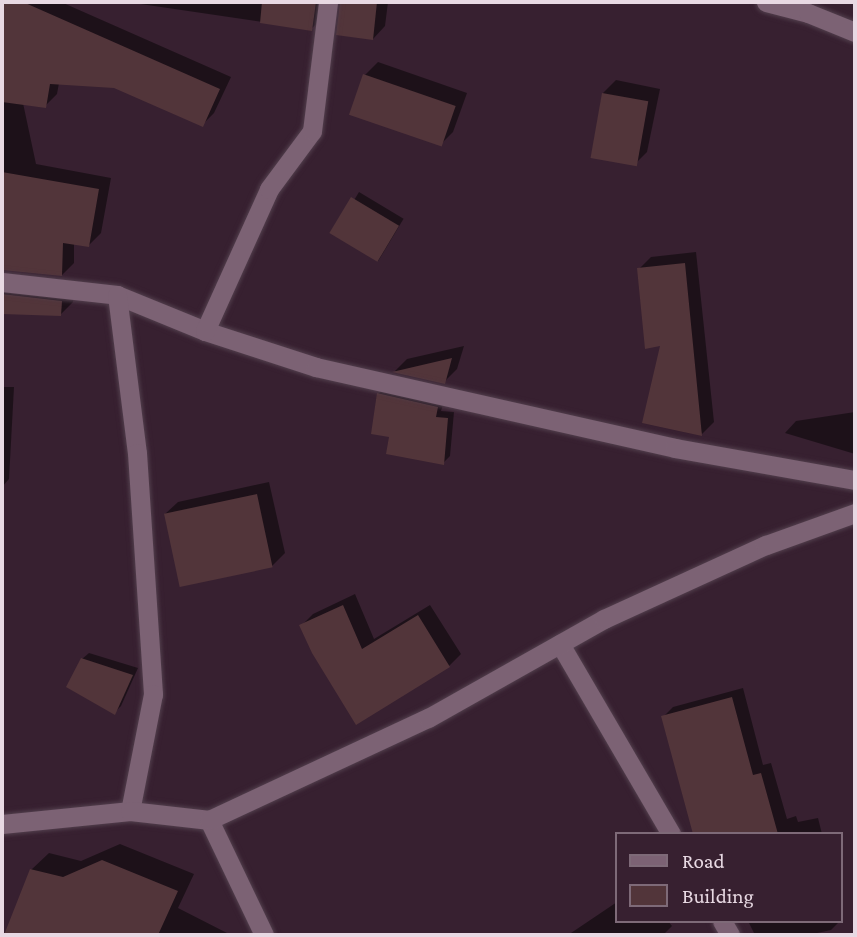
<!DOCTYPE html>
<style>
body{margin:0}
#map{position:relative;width:857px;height:937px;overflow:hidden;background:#372030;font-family:"Crimson Pro",serif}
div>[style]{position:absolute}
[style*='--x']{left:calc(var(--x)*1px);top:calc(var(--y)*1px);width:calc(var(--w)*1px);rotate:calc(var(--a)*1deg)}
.shadow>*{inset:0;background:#0007;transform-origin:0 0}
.building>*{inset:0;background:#52353a;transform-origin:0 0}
.roads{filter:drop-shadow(0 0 2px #523f4d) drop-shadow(0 0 2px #523f4d)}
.minor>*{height:19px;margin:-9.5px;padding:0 9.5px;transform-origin:9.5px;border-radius:9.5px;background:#7c6274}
span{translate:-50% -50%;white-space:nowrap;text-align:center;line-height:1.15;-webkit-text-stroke:5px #372030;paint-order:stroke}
.frame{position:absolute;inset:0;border:4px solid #e8d9e3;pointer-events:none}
.legend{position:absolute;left:615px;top:832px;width:228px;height:91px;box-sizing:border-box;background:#372030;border:2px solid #7e6a78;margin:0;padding:9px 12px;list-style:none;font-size:21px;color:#e8d9e3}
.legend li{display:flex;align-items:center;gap:14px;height:35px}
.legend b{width:35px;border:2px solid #7e6a78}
</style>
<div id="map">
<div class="shadow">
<div style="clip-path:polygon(2px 2px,61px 2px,231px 77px,214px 113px,202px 125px,115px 86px,59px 83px,57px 94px,45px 106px,23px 103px,36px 164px,111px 178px,101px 233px,89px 245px,74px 243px,74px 263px,62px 275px,2px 268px)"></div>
<div style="clip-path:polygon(127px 2px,326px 2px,324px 17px,311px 29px)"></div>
<div style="clip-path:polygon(388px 2px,385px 26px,373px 39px,342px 2px)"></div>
<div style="clip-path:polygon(378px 62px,467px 93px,453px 132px,440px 145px,365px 75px)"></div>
<div style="clip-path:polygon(616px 80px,660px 89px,647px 152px,634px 165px,603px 93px)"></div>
<div style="left:359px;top:192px;width:52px;height:49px;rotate:31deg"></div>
<div style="clip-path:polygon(696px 252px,714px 422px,702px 434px,662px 344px,639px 269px,651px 257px)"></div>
<div style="clip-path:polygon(2px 269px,3px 275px,73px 289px,73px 302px,61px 314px,2px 312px)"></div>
<div style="clip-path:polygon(464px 346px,457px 369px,444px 382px,395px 371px,407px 359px)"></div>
<div style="clip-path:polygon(2px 387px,14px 387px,9px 479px,2px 487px)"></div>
<div style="clip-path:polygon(385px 388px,444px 401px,441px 411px,454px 412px,450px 456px,443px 463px,378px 394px)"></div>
<div style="clip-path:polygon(855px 412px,855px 454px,785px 433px,796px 421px)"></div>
<div style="clip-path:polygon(269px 482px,285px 553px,272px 566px,165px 514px,178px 502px)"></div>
<div style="clip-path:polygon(355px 594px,374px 639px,430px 605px,461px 654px,449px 666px,357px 722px,301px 626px,313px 614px)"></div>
<div style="clip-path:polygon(89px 653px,138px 668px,121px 706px,114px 713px,82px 659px)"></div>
<div style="clip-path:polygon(743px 688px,763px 765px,771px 763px,787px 819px,796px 816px,798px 822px,818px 818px,822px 834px,711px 834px,663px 717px,673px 707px)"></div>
<div style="clip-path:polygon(120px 844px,194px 874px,178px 908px,227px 933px,226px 935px,22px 935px,31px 870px,49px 853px,81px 861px)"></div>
<div style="clip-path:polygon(617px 902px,617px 921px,668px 921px,672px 926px,663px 935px,568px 935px)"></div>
<div style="clip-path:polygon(748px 921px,840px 921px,831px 930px,808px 935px,755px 935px)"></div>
</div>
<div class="building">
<div style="clip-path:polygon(2px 2px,23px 2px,220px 89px,203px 127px,114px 88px,50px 84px,46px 108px,2px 102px)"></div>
<div style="clip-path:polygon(262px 2px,316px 2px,312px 31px,260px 23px)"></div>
<div style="clip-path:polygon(340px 2px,377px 2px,373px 40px,336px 35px)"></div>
<div style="left:363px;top:74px;width:98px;height:43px;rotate:19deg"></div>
<div style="left:602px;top:93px;width:47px;height:66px;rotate:10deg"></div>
<div style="clip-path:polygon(2px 172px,99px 189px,89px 247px,63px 243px,62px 276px,2px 270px)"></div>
<div style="left:351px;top:197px;width:56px;height:42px;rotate:31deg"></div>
<div style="clip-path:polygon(685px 263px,690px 314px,702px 436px,642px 423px,660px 346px,645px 349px,637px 268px)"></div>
<div style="clip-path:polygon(2px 294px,62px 301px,61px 316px,2px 314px)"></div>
<div style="clip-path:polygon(452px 358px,445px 384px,392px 372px)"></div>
<div style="clip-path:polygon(377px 393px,438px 407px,436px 417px,448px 418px,444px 465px,386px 454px,389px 437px,371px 434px)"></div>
<div style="left:257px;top:494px;width:75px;height:95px;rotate:78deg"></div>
<div style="clip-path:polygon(343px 605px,362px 649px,418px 615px,450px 667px,356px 725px,312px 653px,299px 625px)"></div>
<div style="clip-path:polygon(81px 658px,133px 675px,115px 715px,66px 687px)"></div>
<div style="clip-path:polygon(732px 697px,753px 775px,761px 773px,778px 834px,693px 834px,661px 716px)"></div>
<div style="clip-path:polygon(102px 860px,178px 891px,158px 935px,4px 935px,30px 869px,63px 877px)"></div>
</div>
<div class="roads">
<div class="minor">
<div style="--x:766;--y:2;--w:43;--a:14.7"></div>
<div style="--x:808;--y:13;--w:51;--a:22"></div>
<div style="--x:2;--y:282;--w:116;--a:6.4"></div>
<div style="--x:117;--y:295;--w:95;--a:22.2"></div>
<div style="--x:205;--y:331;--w:117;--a:18"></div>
<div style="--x:316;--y:367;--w:368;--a:12.7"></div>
<div style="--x:675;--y:448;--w:183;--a:10.1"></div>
<div style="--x:117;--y:295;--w:159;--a:82.8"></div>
<div style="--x:137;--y:453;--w:242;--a:86.2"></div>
<div style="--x:153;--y:694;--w:119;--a:101.1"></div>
<div style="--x:205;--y:331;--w:156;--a:-65.7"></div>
<div style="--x:269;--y:189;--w:72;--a:-53.4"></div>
<div style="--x:312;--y:131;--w:130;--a:-82.9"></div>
<div style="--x:560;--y:644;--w:220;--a:59.7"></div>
<div style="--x:209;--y:820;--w:127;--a:64.4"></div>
<div style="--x:2;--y:824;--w:129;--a:-5.8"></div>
<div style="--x:130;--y:811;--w:80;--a:6.5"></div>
<div style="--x:209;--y:820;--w:242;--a:-25"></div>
<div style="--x:428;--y:718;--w:202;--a:-29.4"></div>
<div style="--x:604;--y:619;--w:178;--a:-24.6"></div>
<div style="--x:766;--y:545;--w:95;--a:-19.8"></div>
<div style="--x:722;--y:921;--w:16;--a:60"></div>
</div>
</div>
<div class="frame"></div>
<ul class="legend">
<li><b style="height:9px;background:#7c6274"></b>Road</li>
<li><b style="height:19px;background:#52353a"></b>Building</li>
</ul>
</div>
